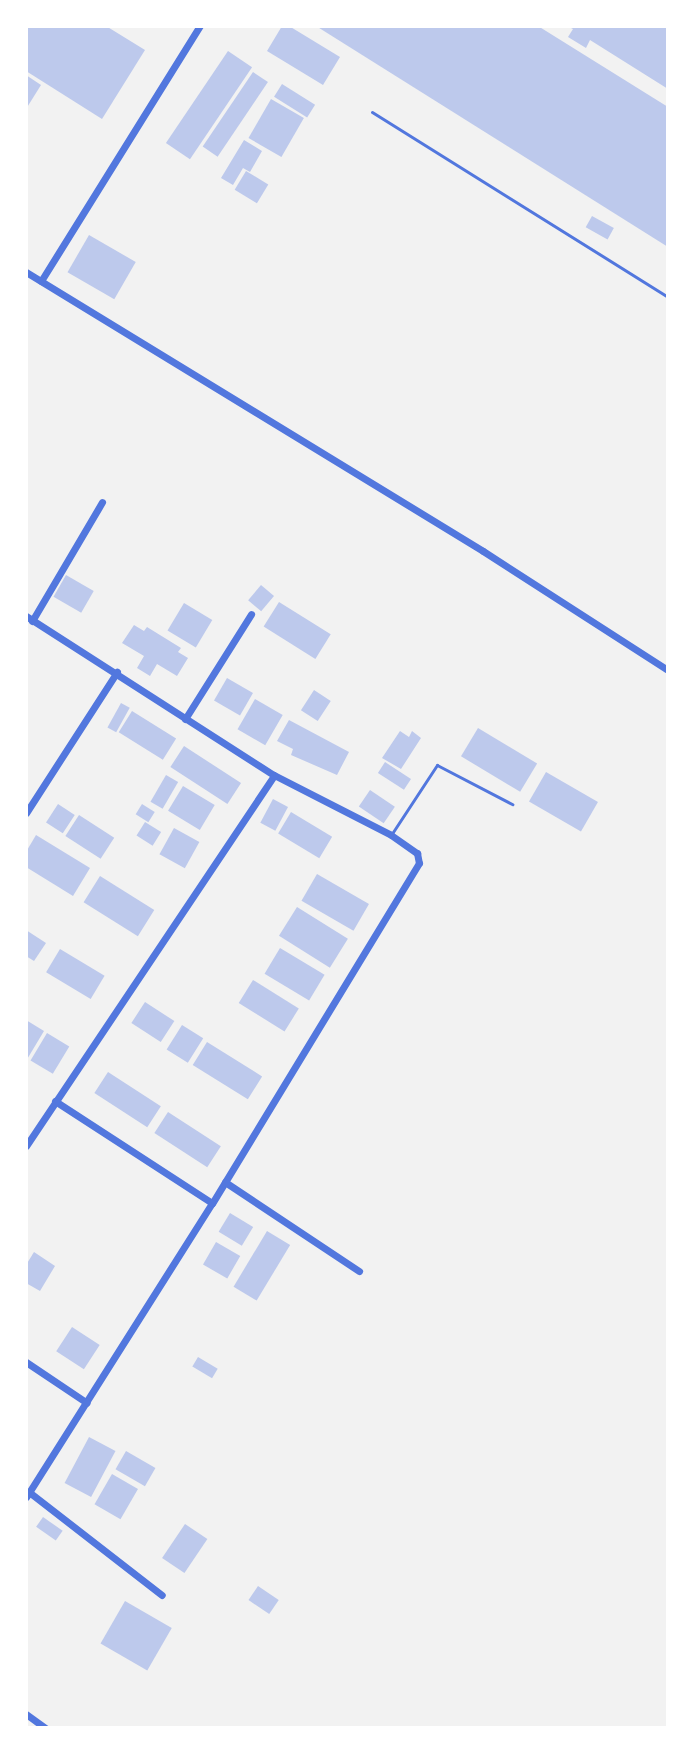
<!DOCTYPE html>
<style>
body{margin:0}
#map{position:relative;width:694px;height:1754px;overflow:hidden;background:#f2f2f2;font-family:Jost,sans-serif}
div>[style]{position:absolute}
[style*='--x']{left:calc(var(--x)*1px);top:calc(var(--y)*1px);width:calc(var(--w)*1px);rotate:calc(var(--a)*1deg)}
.building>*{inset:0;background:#bdc9ec;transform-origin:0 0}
.service>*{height:3px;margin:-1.5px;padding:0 1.5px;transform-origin:1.5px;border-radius:1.5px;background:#5277de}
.minor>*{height:7px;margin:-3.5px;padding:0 3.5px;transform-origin:3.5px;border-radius:3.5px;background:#5277de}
span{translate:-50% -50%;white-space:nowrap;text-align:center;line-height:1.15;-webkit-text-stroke:6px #fff;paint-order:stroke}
.frame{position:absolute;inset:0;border:28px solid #fff;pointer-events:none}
</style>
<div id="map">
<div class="building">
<div style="clip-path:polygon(28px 26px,106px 26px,145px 50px,102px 119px,26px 71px)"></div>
<div style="clip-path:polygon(282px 26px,289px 26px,340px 57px,323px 85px,267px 51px)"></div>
<div style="clip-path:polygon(316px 26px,538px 26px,668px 107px,668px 247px)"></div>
<div style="clip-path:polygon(567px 26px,668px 26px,668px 89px,590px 40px,586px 48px,568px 37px,573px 29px)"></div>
<div style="left:228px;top:51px;width:29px;height:111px;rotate:34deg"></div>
<div style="left:253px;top:72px;width:18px;height:90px;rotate:34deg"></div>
<div style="clip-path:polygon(26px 75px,41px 85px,26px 109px)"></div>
<div style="left:282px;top:84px;width:39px;height:15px;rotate:32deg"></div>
<div style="left:271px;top:99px;width:38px;height:45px;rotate:30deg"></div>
<div style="clip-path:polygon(244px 140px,262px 151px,250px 172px,243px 168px,233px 185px,221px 178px)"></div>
<div style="left:246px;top:171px;width:26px;height:22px;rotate:31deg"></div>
<div style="left:592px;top:216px;width:25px;height:13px;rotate:29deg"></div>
<div style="left:89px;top:235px;width:54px;height:43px;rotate:30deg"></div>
<div style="left:66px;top:575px;width:32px;height:25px;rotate:30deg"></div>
<div style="left:261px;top:585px;width:17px;height:20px;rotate:40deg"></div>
<div style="left:279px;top:602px;width:61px;height:29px;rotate:32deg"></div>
<div style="left:184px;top:603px;width:33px;height:32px;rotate:31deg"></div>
<div style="clip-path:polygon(134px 625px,144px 631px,147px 627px,181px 648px,178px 652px,188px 658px,177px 676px,157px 664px,150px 676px,137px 668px,144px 656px,122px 643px)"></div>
<div style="left:227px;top:678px;width:30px;height:26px;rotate:30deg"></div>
<div style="left:314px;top:690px;width:20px;height:24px;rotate:33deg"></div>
<div style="left:255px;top:699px;width:32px;height:35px;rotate:30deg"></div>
<div style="left:121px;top:703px;width:10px;height:28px;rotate:29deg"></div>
<div style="left:132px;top:711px;width:52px;height:25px;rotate:32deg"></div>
<div style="clip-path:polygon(289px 720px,349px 752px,337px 775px,291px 755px,293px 749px,277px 741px)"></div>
<div style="left:478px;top:728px;width:69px;height:33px;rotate:31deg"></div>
<div style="clip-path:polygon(400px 731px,409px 737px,412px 731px,421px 738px,401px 769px,382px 758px)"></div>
<div style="left:184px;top:746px;width:68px;height:25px;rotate:33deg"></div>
<div style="left:385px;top:762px;width:31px;height:13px;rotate:33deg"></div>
<div style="left:546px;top:772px;width:60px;height:34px;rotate:30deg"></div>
<div style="left:166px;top:775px;width:14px;height:31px;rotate:30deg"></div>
<div style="left:183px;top:786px;width:37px;height:29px;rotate:31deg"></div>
<div style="left:370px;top:790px;width:30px;height:20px;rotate:34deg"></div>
<div style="left:273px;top:799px;width:17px;height:27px;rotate:28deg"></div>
<div style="left:58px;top:804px;width:20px;height:22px;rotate:33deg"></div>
<div style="left:142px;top:804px;width:15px;height:12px;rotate:32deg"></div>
<div style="left:291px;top:812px;width:48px;height:25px;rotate:31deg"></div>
<div style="left:79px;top:815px;width:42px;height:25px;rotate:33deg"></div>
<div style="left:145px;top:822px;width:19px;height:16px;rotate:32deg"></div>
<div style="left:174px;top:828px;width:29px;height:30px;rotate:29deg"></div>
<div style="clip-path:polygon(36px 835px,90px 868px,73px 896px,26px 867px,26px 852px)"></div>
<div style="left:317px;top:874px;width:60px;height:31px;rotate:30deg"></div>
<div style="left:100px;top:876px;width:64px;height:31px;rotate:32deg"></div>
<div style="left:297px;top:907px;width:60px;height:34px;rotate:32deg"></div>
<div style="clip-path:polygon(26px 930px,46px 943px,34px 961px,26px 956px)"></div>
<div style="left:280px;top:948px;width:52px;height:30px;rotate:31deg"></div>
<div style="left:60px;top:949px;width:52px;height:27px;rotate:31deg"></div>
<div style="left:253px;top:980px;width:54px;height:27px;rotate:32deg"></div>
<div style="left:145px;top:1002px;width:35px;height:25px;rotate:33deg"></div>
<div style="clip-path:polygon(26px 1020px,44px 1031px,26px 1061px)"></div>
<div style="left:182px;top:1025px;width:25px;height:29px;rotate:32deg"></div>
<div style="left:47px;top:1033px;width:26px;height:32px;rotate:31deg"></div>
<div style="left:207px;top:1042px;width:65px;height:27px;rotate:32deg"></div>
<div style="left:108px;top:1072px;width:63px;height:25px;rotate:33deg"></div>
<div style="left:168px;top:1112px;width:63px;height:25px;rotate:33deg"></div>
<div style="left:230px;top:1213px;width:27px;height:22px;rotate:31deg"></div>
<div style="left:267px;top:1231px;width:27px;height:65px;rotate:31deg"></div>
<div style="left:216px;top:1242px;width:28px;height:26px;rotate:30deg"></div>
<div style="clip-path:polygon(34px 1252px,55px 1266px,40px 1291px,26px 1283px,26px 1265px)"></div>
<div style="left:72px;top:1327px;width:33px;height:29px;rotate:33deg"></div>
<div style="left:198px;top:1357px;width:23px;height:11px;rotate:31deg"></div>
<div style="left:89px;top:1437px;width:30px;height:52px;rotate:28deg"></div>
<div style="left:126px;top:1451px;width:34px;height:21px;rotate:30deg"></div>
<div style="left:112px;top:1474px;width:30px;height:35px;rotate:30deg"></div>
<div style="left:43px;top:1517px;width:24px;height:12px;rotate:35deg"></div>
<div style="left:185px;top:1524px;width:27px;height:41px;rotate:34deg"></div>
<div style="left:258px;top:1586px;width:25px;height:17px;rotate:34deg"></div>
<div style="left:125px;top:1601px;width:54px;height:49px;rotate:30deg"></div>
</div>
<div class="service">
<div style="--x:372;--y:112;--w:349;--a:32"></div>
<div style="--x:391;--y:835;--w:84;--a:-56.7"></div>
<div style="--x:437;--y:765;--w:85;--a:27.5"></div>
</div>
<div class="minor">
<div style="--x:26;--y:272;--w:535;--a:31.4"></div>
<div style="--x:483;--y:551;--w:220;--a:32.8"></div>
<div style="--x:41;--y:281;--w:301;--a:-58.1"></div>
<div style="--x:26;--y:616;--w:295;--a:32.7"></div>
<div style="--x:274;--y:775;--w:131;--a:27.1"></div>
<div style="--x:391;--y:835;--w:32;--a:35"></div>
<div style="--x:417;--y:853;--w:10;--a:79"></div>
<div style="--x:419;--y:863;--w:398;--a:121.3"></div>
<div style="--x:212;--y:1203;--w:348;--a:122.3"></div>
<div style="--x:32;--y:621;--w:138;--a:-59.5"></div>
<div style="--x:185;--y:719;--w:124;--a:-57.8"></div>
<div style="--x:26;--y:813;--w:168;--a:-57.2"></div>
<div style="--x:55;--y:1101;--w:187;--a:33"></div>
<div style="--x:26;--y:1146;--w:446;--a:-56.2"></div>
<div style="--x:225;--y:1182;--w:161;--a:33.6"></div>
<div style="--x:26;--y:1362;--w:73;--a:33.9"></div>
<div style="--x:29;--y:1492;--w:168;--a:37.8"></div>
<div style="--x:26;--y:1714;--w:24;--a:36"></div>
</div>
<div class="frame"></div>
</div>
